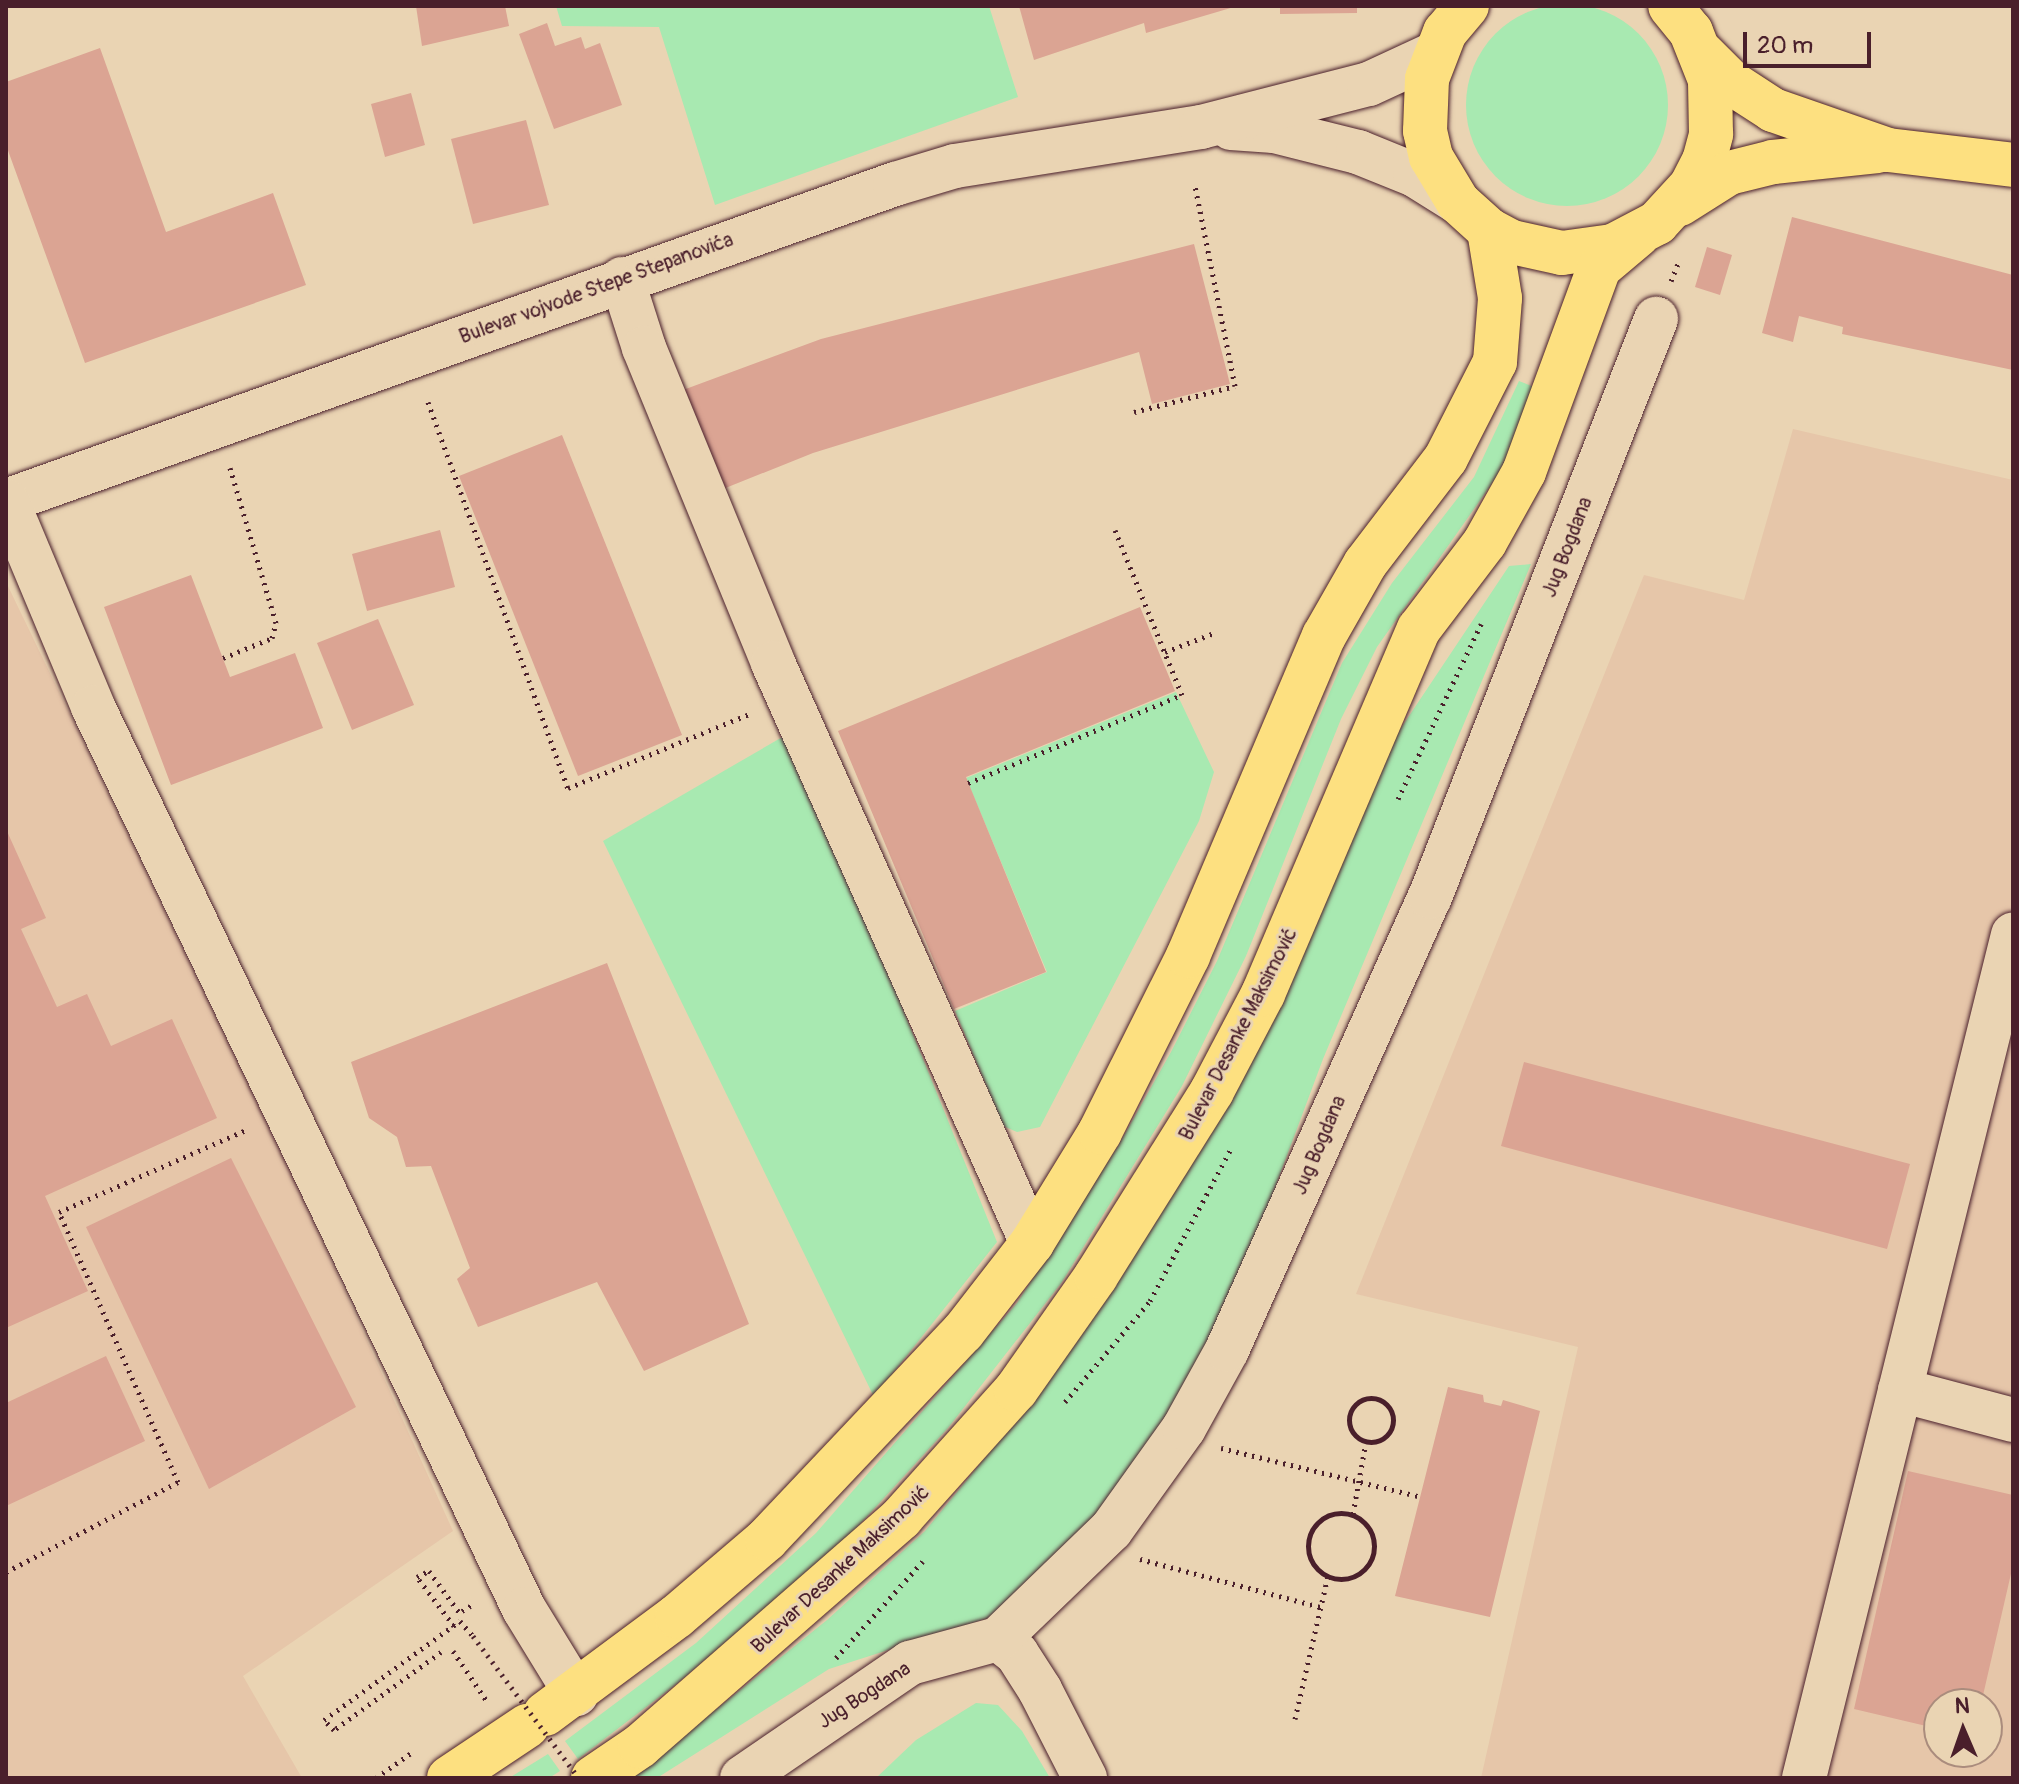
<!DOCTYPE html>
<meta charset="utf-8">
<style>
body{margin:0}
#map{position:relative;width:2019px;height:1784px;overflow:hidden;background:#ead4b3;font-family:Pangolin,sans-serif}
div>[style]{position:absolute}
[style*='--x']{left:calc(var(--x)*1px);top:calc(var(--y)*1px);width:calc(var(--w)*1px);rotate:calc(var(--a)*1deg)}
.built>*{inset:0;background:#e6c6a9}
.green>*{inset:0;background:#a8e9b1}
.round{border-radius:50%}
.building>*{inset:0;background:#dba493}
.path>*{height:5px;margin-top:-2.5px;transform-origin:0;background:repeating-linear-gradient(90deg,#4a1f2b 0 2px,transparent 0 8px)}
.path>.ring{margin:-2.5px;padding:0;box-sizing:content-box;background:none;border:5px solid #4a1f2b;border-radius:50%}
.roads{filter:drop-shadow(0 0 2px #4a1f2b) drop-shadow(0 0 2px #4a1f2b)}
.minor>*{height:44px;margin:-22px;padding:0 22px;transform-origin:22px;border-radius:22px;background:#ead4b3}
.major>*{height:44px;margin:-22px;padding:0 22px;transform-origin:22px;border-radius:22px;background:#fde080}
.path-bridge>*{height:5px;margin-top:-2.5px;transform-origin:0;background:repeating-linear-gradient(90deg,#4a1f2b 0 2px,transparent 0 8px)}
span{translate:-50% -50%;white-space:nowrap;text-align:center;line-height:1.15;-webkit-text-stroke:6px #ead4b3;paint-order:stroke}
.street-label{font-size:20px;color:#4a1f2b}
.frame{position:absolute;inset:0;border:8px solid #4a1f2b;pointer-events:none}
.north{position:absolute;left:1923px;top:1688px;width:80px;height:80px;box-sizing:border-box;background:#ead4b3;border:2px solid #aa8c7d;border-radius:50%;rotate:358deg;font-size:22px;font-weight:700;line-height:32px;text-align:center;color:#4a1f2b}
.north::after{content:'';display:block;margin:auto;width:28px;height:36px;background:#4a1f2b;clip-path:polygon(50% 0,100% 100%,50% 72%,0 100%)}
.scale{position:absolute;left:1743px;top:32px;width:128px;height:36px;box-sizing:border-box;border:4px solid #4a1f2b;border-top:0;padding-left:10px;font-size:24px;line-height:28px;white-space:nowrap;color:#4a1f2b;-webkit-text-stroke:6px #ead4b3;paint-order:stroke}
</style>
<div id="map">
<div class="built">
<i style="clip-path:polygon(evenodd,1793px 429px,2013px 480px,2013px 1778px,1481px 1778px,1578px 1347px,1356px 1294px,1644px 575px,1744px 600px,1793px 429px,1939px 1704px,1987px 1704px,1987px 1752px,1939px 1752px,1939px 1704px)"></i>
<i style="clip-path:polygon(6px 582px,295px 1181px,453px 1531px,243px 1676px,302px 1778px,6px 1778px)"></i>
</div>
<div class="green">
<i class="round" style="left:1466px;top:4px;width:202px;height:202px"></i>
<i style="clip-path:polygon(556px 6px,989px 6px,1018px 97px,715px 205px,659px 27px,562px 26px)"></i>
<i style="clip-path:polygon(1519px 381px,1534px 387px,1526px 418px,1500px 472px,1377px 647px,1341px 719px,1246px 956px,1182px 1086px,1062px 1282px,948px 1428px,841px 1545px,679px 1682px,578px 1759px,565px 1741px,696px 1643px,816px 1533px,1017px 1303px,1118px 1146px,1171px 1052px,1217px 961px,1342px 663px,1392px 583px,1474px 477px)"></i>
<i style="clip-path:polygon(1531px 564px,1323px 1059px,1248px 1260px,1173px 1417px,1094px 1533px,1007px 1612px,829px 1669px,657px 1778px,631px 1778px,827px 1620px,925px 1531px,1053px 1375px,1393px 740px,1509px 566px)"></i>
<i style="clip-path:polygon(1176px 692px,1214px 772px,1199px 821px,1040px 1127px,1017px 1132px,1003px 1126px,955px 1011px,1047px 972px,966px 778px)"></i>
<i style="clip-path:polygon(791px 732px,997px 1242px,874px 1397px,603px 841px)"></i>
<i style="clip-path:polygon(976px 1703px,998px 1705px,1022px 1731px,1050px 1778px,876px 1778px,916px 1740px)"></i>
<i style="clip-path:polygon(548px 1754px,560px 1771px,549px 1778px,509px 1778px)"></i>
</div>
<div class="building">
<i style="clip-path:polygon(416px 6px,505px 6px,509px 26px,422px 46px)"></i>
<i style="clip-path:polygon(1019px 6px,1234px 6px,1234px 7px,1146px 33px,1144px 23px,1034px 60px)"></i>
<i style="clip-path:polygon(1280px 6px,1357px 6px,1357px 13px,1280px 14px)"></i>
<i style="clip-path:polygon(547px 23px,555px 46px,581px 37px,585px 49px,600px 43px,622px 105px,554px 129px,519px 34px)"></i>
<i style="clip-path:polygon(100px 48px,166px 232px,273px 193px,306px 285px,85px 363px,6px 145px,6px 82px)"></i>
<i style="clip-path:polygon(411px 93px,425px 145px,385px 157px,371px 104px)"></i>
<i style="clip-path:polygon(526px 120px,549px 205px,473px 224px,451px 139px)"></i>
<i style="clip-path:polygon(1792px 217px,2013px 275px,2013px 370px,1842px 334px,1843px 327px,1799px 316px,1793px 342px,1762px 333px)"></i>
<i style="clip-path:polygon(1194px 244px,1230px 384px,1152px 404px,1139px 352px,813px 453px,723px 489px,683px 390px,821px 339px)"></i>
<i style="clip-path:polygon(1707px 247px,1732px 255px,1720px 295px,1695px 287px)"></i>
<i style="clip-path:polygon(562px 435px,682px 735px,578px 776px,459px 476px)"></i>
<i style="clip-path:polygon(440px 530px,455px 587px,367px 611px,352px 554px)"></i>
<i style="clip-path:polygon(191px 575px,230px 677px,295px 653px,323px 728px,171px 785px,104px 607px)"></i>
<i style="clip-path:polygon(1140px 607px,1175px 691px,966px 777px,1046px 972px,954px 1009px,838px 731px)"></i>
<i style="clip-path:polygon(378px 619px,414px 705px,352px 730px,317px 643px)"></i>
<i style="clip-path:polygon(6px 829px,46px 918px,21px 929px,57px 1007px,87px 994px,111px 1046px,172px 1019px,217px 1118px,45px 1196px,88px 1291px,6px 1328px)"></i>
<i style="clip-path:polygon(607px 963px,749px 1324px,644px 1371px,597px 1282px,478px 1327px,457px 1279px,470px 1268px,431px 1166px,406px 1167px,397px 1137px,369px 1118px,351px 1062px)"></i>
<i style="clip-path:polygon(1524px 1062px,1910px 1164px,1887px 1249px,1501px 1146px)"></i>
<i style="clip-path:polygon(231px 1158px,356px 1407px,209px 1489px,86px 1227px)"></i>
<i style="clip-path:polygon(106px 1356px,145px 1441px,6px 1506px,6px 1403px)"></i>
<i style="clip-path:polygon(1448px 1387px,1483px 1395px,1484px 1402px,1501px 1406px,1503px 1400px,1540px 1411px,1490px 1617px,1395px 1596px)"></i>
<i style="clip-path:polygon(1908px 1471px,2013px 1495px,2013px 1565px,1981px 1704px,1939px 1704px,1939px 1729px,1854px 1709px)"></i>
</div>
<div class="path">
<i style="--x:1671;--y:281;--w:22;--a:-68"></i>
<i style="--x:428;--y:402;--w:411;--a:70.1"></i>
<i style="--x:568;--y:788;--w:196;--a:-22.2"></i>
<i style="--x:1134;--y:412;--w:104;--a:-14.4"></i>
<i style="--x:1235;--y:386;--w:205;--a:-101.3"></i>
<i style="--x:1165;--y:652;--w:53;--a:-21.2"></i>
<i style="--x:223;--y:658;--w:53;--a:-22.2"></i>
<i style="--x:272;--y:638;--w:16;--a:-75"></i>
<i style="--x:276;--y:623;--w:162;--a:-106.5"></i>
<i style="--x:968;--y:783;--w:231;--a:-22.4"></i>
<i style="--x:1182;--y:695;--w:178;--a:-112.1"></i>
<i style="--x:1398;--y:799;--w:194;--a:-64.6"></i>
<i class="ring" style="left:1349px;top:1398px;width:39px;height:39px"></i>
<i style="--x:1065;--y:1402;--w:132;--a:-49.9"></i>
<i style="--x:1150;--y:1301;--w:174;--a:-62"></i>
<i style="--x:1221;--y:1448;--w:203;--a:13.7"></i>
<i class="ring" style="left:1308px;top:1513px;width:61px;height:61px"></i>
<i style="--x:1353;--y:1514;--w:73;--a:-79.8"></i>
<i style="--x:1140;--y:1559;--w:187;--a:14.9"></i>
<i style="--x:6;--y:1572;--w:194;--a:-27.6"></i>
<i style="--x:178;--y:1482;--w:295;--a:-113.8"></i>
<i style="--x:59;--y:1212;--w:206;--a:-23.7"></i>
<i style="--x:462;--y:1611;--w:15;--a:-32"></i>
<i style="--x:454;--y:1626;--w:61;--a:-127.1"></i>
<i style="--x:417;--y:1577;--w:13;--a:-27"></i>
<i style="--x:429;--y:1571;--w:51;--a:53.8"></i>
<i style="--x:453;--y:1651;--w:59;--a:56"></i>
<i style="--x:441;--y:1652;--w:132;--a:143.9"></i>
<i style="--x:334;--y:1730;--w:14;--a:-135"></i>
<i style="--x:324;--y:1720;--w:168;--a:-36.1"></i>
<i style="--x:460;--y:1621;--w:20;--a:49"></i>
<i style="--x:836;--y:1658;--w:130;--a:-48.1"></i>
<i style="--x:1295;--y:1719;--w:147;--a:-77"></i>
<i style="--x:376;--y:1778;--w:43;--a:-35.5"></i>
</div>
<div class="roads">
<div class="minor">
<i style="--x:1231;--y:128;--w:43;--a:4"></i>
<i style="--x:1274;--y:131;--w:87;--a:14"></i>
<i style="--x:1358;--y:152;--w:61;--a:22"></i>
<i style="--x:1415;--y:175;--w:51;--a:32.1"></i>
<i style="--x:622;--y:279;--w:72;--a:72.3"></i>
<i style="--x:644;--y:348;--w:340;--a:67.7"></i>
<i style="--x:773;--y:663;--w:635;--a:65.94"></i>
<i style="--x:6;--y:501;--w:944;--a:-19.63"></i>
<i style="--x:895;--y:184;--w:63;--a:-16.7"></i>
<i style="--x:955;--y:166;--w:249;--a:-9"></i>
<i style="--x:1201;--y:127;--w:173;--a:-14.4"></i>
<i style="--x:1369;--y:84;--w:72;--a:-24.8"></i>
<i style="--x:7;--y:501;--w:223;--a:67.3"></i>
<i style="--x:93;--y:707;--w:1000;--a:64.46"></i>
<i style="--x:524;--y:1609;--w:100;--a:58.5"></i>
<i style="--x:1900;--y:1390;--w:117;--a:14.9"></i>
<i style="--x:998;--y:1639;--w:24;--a:38"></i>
<i style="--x:1017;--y:1654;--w:43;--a:57.4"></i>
<i style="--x:1040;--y:1690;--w:99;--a:62.9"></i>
<i style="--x:742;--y:1778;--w:204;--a:-34.4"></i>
<i style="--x:910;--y:1663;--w:91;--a:-15.3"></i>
<i style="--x:998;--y:1639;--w:157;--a:-44"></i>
<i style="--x:1111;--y:1530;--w:125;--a:-54.4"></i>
<i style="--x:1184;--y:1428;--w:89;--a:-61.1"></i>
<i style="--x:1227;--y:1350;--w:496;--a:-65.9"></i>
<i style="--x:1430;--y:897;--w:621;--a:-68.64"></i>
<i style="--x:1804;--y:1778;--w:869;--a:-76.08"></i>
</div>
<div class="major">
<i style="--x:1467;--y:6;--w:34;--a:130"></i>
<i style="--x:1445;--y:32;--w:50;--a:111"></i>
<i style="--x:1427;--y:79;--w:52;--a:92.2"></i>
<i style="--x:1425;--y:131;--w:27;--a:77"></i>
<i style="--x:1431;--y:157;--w:52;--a:59"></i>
<i style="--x:1458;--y:202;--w:42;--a:42.1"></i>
<i style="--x:1489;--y:230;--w:26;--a:28"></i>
<i style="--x:1512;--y:242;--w:51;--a:12.4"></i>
<i style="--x:1562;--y:253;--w:51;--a:-7.8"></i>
<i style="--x:1613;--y:246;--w:50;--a:-27.6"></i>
<i style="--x:1657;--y:223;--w:50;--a:-47.4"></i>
<i style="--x:1691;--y:186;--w:28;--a:-63"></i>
<i style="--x:1704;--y:161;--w:28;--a:-75"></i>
<i style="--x:1711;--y:134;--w:54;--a:-91.1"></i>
<i style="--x:1710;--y:80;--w:52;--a:-111.6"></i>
<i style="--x:1691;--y:32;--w:33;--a:-129"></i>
<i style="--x:1702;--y:53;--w:44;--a:45"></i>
<i style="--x:1733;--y:84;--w:48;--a:33"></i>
<i style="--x:1773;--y:110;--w:122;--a:19.2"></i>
<i style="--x:1888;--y:150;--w:126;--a:6.8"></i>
<i style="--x:1680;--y:204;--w:58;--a:-32.3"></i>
<i style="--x:1729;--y:173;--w:45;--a:-14"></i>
<i style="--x:1773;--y:162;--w:105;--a:-6"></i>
<i style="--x:545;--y:1714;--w:164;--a:-36.6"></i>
<i style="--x:677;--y:1616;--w:118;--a:-40.5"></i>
<i style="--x:767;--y:1539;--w:285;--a:-46.6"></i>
<i style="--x:963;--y:1332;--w:113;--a:-52.2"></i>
<i style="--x:1032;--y:1243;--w:130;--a:-58.5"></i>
<i style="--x:1100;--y:1132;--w:197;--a:-63.4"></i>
<i style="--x:1188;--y:956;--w:348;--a:-67"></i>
<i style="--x:1324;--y:636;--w:83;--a:-60.3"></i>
<i style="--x:1365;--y:564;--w:133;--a:-52.6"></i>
<i style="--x:1446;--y:458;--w:108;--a:-63"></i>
<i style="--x:1495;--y:362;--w:64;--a:-85.5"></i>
<i style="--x:1500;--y:298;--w:69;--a:-99.2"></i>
<i style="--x:449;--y:1778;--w:94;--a:-33.7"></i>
<i style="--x:593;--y:1778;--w:57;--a:-34.2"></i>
<i style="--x:640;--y:1746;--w:347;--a:-41.1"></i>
<i style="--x:901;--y:1518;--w:172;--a:-48.1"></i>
<i style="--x:1016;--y:1390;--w:139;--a:-54.9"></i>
<i style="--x:1096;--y:1276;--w:218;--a:-57.9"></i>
<i style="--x:1212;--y:1091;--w:110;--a:-62.3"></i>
<i style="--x:1263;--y:994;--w:397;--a:-66.9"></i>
<i style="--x:1419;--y:629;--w:109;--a:-52.8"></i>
<i style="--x:1485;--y:542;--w:80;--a:-60.9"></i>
<i style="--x:1524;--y:472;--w:217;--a:-69.8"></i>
<i style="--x:1599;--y:268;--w:50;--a:-40.1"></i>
</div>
</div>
<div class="path-bridge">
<i style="--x:473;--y:1636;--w:177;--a:53.3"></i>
</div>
<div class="street-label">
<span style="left:596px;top:288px;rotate:-20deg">Bulevar vojvode Stepe Stepanovića</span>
<span style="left:1567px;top:547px;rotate:-69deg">Jug Bogdana</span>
<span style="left:1238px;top:1034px;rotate:-63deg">Bulevar Desanke Maksimović</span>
<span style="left:1319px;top:1145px;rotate:-67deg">Jug Bogdana</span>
<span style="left:840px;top:1569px;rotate:-43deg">Bulevar Desanke Maksimović</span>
<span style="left:864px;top:1695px;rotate:-33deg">Jug Bogdana</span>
</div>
<div class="frame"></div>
<div class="north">N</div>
<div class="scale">20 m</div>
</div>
